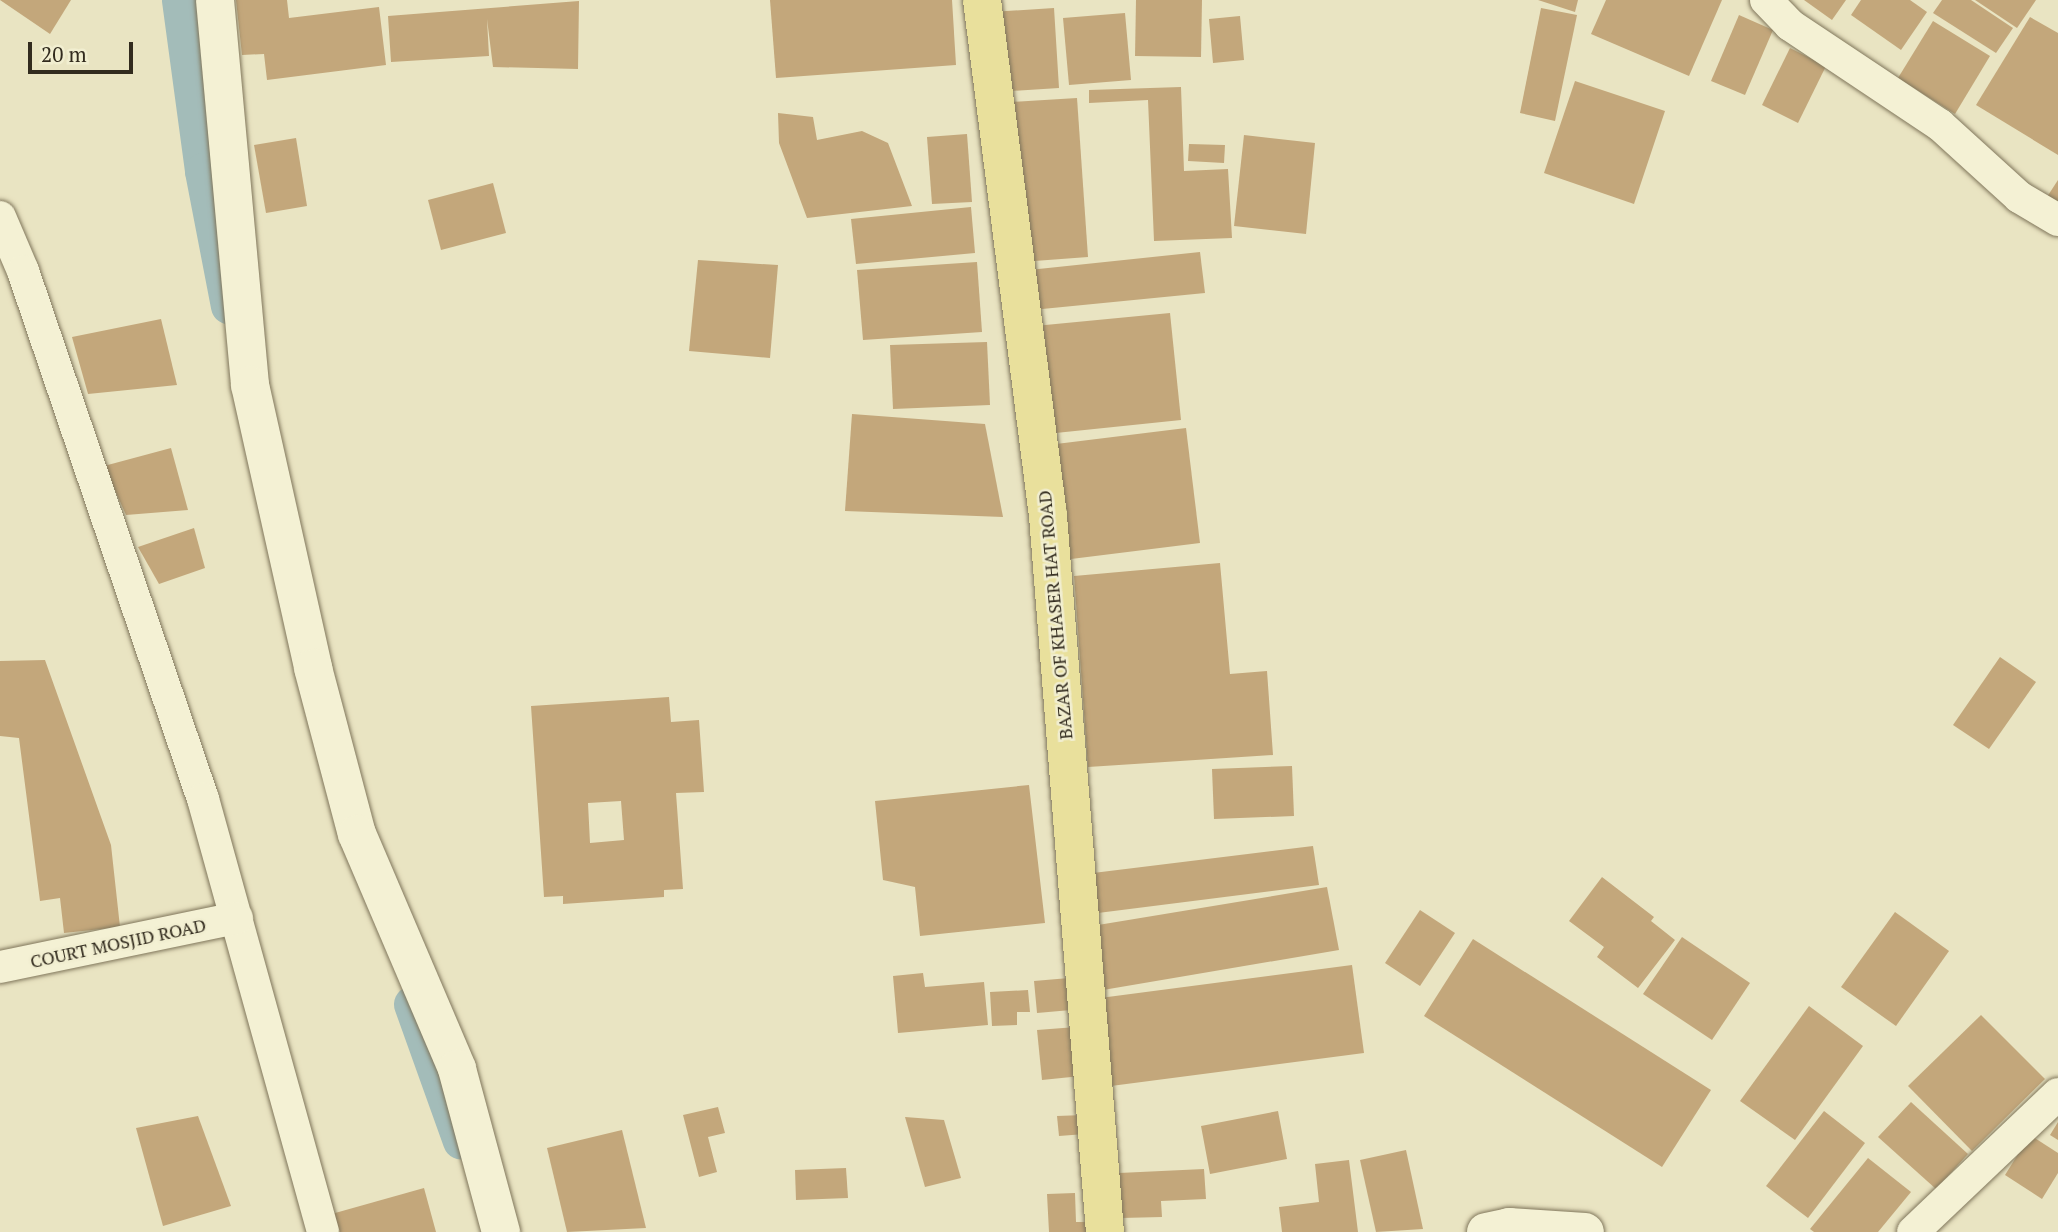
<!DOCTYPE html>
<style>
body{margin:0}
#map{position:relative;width:2058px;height:1232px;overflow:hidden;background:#e9e4c2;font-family:"PT Serif",serif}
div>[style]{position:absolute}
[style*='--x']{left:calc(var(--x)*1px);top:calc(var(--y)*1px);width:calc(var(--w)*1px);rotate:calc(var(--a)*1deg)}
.canal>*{height:37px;margin:-18.5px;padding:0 18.5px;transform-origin:18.5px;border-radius:18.5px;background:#a3bcb9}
.building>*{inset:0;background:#c3a77b}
.roads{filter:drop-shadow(0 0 2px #80765b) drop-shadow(0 0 2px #80765b)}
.minor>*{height:32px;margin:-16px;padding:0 16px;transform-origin:16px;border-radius:16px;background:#f4f1d4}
.tertiary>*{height:38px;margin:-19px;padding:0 19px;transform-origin:19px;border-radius:19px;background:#f4f1d4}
.primary>*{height:38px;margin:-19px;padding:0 19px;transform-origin:19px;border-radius:19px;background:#e9e09c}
span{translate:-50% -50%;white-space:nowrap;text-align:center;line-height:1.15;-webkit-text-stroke:5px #f1eed0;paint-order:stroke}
.street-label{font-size:18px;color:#322b1e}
.scale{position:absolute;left:28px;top:42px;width:105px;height:32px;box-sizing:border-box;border:4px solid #322b1e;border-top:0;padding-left:9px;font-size:21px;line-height:24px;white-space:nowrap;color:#322b1e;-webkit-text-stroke:5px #f1eed0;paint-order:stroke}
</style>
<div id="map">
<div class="canal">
<i style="--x:180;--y:0;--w:173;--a:82.3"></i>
<i style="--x:203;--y:171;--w:137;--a:79.1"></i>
<i style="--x:412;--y:1004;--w:145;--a:70.3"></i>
</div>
<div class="building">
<i style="clip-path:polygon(0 0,71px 0,50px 34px)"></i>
<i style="clip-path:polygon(236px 0,287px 0,289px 18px,379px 7px,386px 65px,267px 80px,264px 54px,242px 55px)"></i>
<i style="clip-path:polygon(770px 0,952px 0,956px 65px,776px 78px)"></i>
<i style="clip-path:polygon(1136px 0,1202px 0,1201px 57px,1135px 56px)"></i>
<i style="clip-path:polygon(1538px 0,1578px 0,1575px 12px)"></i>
<i style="clip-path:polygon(1606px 0,1722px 0,1689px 76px,1591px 34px)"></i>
<i style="clip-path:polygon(1804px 0,1846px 0,1832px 20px)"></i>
<i style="clip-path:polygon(1861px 0,1910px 0,1927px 12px,1901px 50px,1851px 15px)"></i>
<i style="clip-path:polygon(1942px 0,1971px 0,2013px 28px,1996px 53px,1933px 13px)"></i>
<i style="clip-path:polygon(1975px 0,2036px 0,2017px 28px)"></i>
<i style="clip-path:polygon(579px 1px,578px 69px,493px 67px,487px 19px,489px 56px,391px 62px,388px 16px)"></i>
<i style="clip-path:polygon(1054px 8px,1059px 88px,996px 92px,991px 12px)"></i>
<i style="clip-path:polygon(1541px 8px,1577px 15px,1555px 121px,1520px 113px)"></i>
<i style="clip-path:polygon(1125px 13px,1131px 80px,1069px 85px,1063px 18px)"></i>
<i style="clip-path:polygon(1739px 15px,1773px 30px,1745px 95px,1711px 81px)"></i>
<i style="clip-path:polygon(1240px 16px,1244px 60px,1213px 63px,1209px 19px)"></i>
<i style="clip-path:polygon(2030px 17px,2058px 33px,2058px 155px,1976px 105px)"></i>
<i style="clip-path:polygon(1933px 21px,1990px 56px,1955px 114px,1898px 78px)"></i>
<i style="clip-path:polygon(1790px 48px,1826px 66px,1798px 123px,1762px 105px)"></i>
<i style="clip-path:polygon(1575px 81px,1665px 111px,1634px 204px,1544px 173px)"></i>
<i style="clip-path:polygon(1181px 87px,1184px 171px,1228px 169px,1232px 238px,1154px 241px,1148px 100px,1089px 103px,1089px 90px)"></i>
<i style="clip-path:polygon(1077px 98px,1088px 257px,1021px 262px,1010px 102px)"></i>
<i style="clip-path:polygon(778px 113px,813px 117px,817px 140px,862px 131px,888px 143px,912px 206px,807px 218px,779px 143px)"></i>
<i style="clip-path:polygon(967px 134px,972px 202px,932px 204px,927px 137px)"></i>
<i style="clip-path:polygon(1244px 135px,1315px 143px,1306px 234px,1234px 226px)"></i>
<i style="clip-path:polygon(296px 138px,307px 206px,266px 213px,254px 145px)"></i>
<i style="clip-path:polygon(1189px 144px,1225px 145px,1224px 163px,1188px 161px)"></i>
<i style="clip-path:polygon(2058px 180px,2058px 208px,2045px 200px)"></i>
<i style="clip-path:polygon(493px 183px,506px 233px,441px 250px,428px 200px)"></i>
<i style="clip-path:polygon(971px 207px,975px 253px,856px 264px,851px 219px)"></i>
<i style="clip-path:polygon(1200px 252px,1205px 293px,1032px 310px,1029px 270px)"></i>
<i style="clip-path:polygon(698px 260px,778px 265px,770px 358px,689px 351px)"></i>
<i style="clip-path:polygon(977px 262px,982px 332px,863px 340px,857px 270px)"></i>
<i style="clip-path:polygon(1170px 313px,1181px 420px,1046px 434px,1035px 326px)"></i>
<i style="clip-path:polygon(161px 319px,177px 385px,88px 394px,72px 337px)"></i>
<i style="clip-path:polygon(987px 342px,990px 405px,893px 409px,890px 345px)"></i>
<i style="clip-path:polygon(852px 414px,985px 424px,1003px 517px,845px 511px)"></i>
<i style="clip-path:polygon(1186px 428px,1200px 543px,1063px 560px,1048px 445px)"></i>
<i style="clip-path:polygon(171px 448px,188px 510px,126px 515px,104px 466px)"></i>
<i style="clip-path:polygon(194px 528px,205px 568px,159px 584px,138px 547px)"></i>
<i style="clip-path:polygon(1220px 563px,1230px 674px,1267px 671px,1273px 755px,1088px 767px,1074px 576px)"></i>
<i style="clip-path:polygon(2000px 657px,2036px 682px,1989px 749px,1953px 725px)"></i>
<i style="clip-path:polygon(45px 660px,111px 845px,120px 927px,64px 933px,60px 898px,40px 901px,19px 738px,0 736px,0 661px)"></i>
<i style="clip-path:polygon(evenodd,669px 697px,671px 722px,699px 720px,704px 792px,676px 793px,683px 889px,664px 890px,664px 897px,563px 904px,563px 896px,544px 897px,531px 706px,669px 697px,621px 801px,624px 840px,590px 843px,588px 803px,621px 801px)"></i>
<i style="clip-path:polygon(1292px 766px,1294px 816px,1214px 819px,1212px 769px)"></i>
<i style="clip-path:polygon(1029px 785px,1045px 923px,920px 936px,915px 887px,883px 880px,875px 801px)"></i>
<i style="clip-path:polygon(1313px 846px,1319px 885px,1090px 914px,1085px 874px)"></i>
<i style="clip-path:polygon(1602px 877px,1654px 917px,1651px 921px,1675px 940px,1638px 988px,1597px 957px,1604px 947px,1569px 921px)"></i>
<i style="clip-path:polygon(1327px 887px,1339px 950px,1103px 990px,1092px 926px)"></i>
<i style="clip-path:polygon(1420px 910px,1455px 933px,1420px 986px,1385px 963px)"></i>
<i style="clip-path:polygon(1895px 912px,1949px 951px,1896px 1026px,1841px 987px)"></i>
<i style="clip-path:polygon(1682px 937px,1750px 983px,1712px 1040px,1643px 994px)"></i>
<i style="clip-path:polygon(1473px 939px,1711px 1090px,1662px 1167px,1424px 1016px)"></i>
<i style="clip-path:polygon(1352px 965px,1364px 1053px,1111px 1086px,1100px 998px)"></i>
<i style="clip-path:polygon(923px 973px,925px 987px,984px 982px,988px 1025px,898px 1033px,893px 976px)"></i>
<i style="clip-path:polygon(1069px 978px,1071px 1010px,1037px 1013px,1034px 981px)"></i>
<i style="clip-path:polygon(1028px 990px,1030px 1012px,1017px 1012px,1017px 1025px,992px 1026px,990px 992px)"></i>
<i style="clip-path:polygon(1809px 1006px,1863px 1046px,1795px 1140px,1740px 1101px)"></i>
<i style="clip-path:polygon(1981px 1015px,2045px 1079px,1972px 1151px,1908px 1086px)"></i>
<i style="clip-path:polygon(1076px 1027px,1081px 1076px,1042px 1080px,1037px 1030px)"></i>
<i style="clip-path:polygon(1911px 1102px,1968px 1154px,1936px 1189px,1878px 1137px)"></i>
<i style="clip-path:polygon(718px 1107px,725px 1133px,708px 1137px,717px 1172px,699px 1177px,683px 1115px)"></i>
<i style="clip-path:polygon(1278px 1111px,1287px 1159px,1210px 1174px,1201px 1126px)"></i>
<i style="clip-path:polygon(1824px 1111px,1865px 1143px,1808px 1218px,1766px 1186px)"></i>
<i style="clip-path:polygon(1084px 1115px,1085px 1134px,1059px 1136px,1057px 1116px)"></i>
<i style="clip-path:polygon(198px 1116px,231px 1206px,163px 1226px,136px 1128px)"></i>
<i style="clip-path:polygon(905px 1117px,944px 1120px,961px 1178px,925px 1187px)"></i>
<i style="clip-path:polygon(2058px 1122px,2058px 1140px,2050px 1135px)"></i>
<i style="clip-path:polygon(622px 1130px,646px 1228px,567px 1232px,547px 1148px)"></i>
<i style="clip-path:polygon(2030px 1135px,2058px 1153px,2058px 1173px,2042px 1199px,2005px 1175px)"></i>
<i style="clip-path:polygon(1406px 1150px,1423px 1229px,1376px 1232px,1360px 1160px)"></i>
<i style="clip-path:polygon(1868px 1158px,1911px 1192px,1878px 1232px,1814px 1232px,1810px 1229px)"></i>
<i style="clip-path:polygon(1349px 1160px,1358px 1232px,1282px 1232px,1279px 1207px,1319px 1202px,1315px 1164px)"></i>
<i style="clip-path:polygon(846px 1168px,848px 1198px,796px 1200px,795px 1170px)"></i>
<i style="clip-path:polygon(1204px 1169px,1206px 1199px,1161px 1201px,1162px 1217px,1121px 1218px,1119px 1173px)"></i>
<i style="clip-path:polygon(424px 1188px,436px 1232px,333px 1232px,328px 1215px)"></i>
<i style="clip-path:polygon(1075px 1193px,1076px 1222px,1097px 1222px,1098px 1232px,1049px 1232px,1047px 1194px)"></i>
</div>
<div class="roads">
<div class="minor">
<i style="--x:1766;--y:0;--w:35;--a:46"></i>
<i style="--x:1790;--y:25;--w:180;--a:33.7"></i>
<i style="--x:1940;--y:125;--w:107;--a:42.3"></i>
<i style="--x:2019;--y:197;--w:45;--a:30.5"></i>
<i style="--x:0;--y:217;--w:59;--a:66.9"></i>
<i style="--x:23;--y:271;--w:558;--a:71.18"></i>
<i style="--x:203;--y:799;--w:449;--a:74.5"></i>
<i style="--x:0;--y:967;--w:242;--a:-11.7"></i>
<i style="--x:1913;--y:1232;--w:200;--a:-43.6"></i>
</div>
<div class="tertiary">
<i style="--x:215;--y:0;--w:387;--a:84.8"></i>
<i style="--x:250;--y:385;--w:290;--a:77.4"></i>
<i style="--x:313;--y:668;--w:172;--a:75.2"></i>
<i style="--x:357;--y:834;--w:255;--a:66.9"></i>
<i style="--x:457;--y:1069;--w:169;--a:74.9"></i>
<i style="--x:1486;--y:1232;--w:24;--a:-12"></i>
<i style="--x:1509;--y:1227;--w:76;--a:3.8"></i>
</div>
<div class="primary">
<i style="--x:982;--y:0;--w:520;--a:82.71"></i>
<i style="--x:1048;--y:516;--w:718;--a:85.45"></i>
</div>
</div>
<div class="street-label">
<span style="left:1055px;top:615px;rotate:-95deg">BAZAR OF KHASER HAT ROAD</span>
<span style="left:118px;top:943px;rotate:-12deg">COURT MOSJID ROAD</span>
</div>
<div class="scale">20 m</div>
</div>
